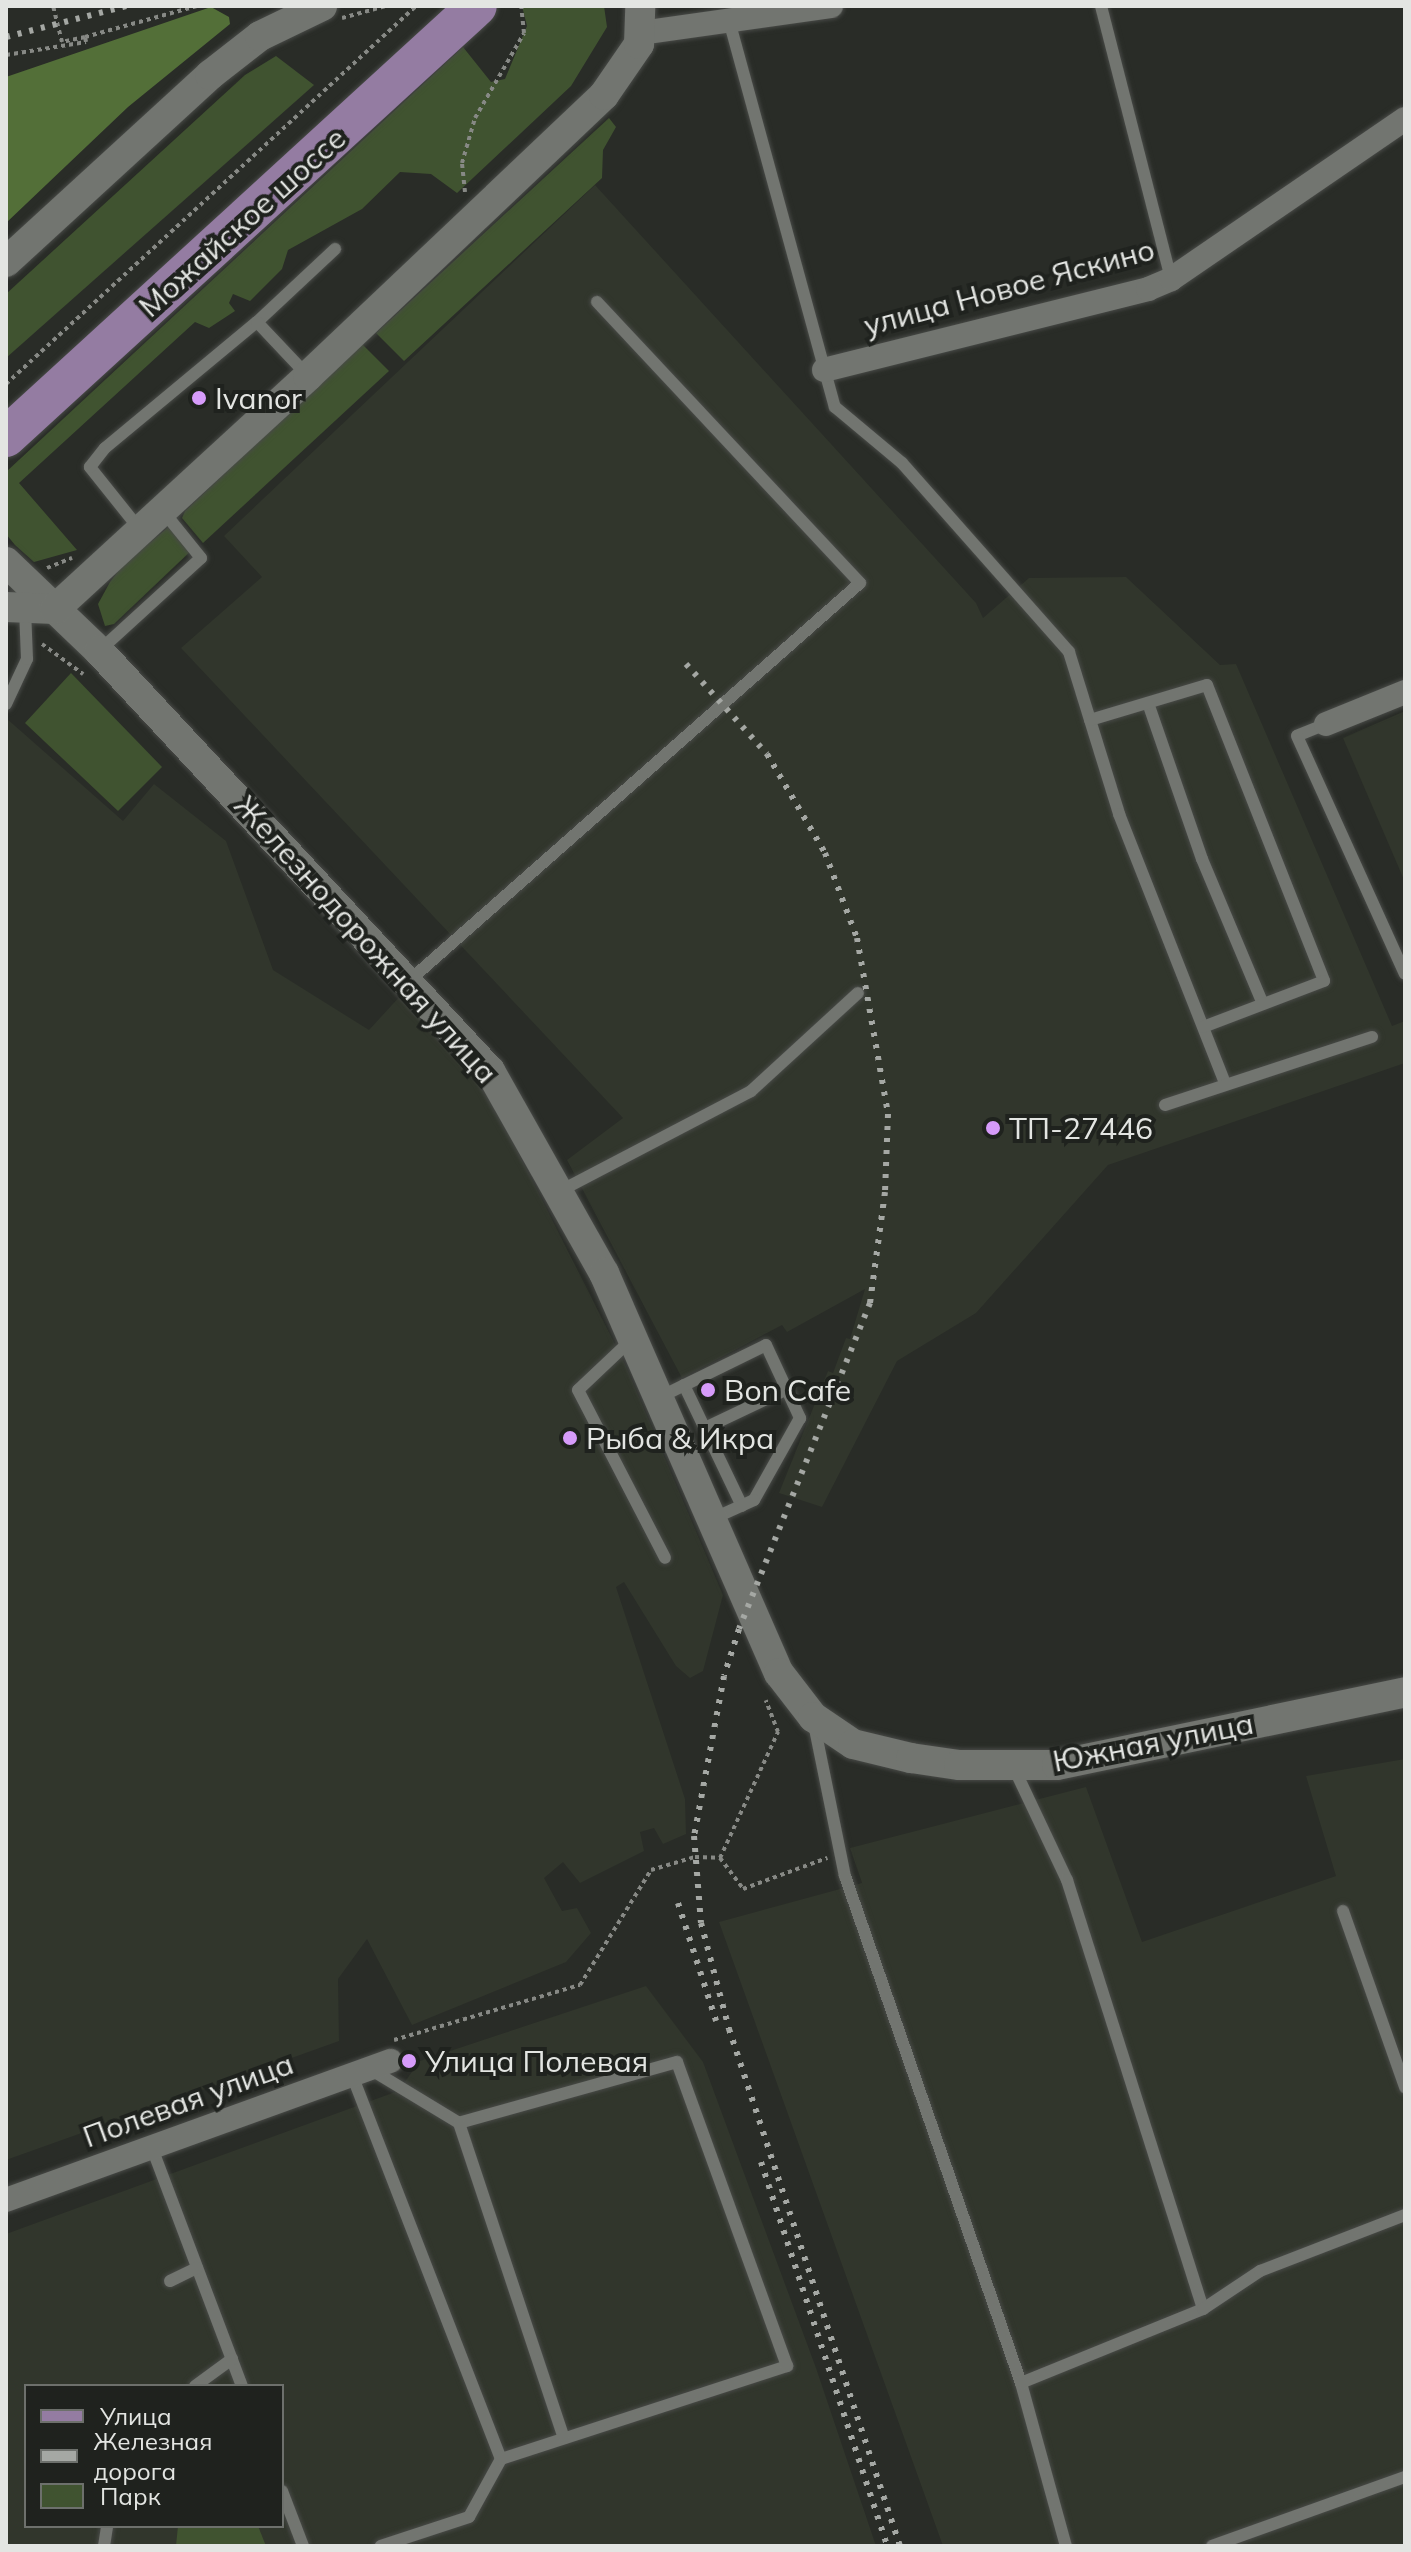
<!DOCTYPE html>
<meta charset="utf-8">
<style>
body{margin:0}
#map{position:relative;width:1411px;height:2552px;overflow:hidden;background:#292c27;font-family:Mulish,sans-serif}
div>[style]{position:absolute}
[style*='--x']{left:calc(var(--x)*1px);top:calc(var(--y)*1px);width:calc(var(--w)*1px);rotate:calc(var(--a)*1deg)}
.built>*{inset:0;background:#31362c}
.green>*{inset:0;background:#405330}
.forest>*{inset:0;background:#536f38}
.path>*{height:4px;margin-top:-2px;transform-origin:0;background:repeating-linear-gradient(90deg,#878985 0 4px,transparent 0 8px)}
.roads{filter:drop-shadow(0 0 2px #484a47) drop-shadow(0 0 2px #484a47)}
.service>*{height:12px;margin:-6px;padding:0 6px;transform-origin:6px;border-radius:6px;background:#727570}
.minor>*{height:24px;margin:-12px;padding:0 12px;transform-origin:12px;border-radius:12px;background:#727570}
.tertiary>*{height:30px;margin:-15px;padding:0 15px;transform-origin:15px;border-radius:15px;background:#727570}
.primary>*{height:40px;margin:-20px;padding:0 20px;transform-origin:20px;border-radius:20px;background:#947ca2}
.rail>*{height:6px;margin-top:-3px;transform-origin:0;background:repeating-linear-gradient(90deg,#a5a8a4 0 4px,transparent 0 12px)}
.dots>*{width:22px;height:22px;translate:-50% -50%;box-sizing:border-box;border:4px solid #1f221e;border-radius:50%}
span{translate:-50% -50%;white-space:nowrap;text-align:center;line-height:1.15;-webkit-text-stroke:8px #1f221e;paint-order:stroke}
.street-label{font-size:30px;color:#e3e5e2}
.poi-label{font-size:30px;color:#e3e5e2}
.left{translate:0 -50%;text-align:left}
.frame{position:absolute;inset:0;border:8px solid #e3e5e2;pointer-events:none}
.legend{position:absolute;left:24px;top:2384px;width:260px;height:144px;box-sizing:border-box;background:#1f221e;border:2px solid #6d706c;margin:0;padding:10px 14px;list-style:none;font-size:24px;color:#e3e5e2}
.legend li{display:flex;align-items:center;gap:16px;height:40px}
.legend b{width:40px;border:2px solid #6d706c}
</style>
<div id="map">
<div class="built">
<i style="clip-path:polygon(595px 185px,976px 603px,983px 618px,1029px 578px,1126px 577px,1220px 665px,1236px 664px,1392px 1026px,1405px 1021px,1405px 1063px,1108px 1165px,976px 1313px,897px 1361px,822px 1507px,779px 1493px,828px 1371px,833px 1373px,846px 1338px,850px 1339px,865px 1289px,787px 1332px,782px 1325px,682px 1378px,567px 1160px,623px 1118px,181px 648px,262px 577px,224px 536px)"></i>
<i style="clip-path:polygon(1405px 711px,1405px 882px,1343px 738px)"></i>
<i style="clip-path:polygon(6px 718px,123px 821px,154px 784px,226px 841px,273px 970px,369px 1030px,402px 994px,487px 1091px,624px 1362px,723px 1595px,703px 1671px,690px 1678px,676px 1666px,624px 1582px,616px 1587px,685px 1799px,686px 1834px,663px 1844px,654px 1828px,640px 1832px,644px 1851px,580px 1883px,563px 1862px,544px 1878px,562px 1911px,577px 1908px,591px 1933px,566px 1962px,412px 2025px,367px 1939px,338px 1979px,339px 2041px,6px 2160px)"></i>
<i style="clip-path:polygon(1405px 1759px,1405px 2546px,943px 2546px,719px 1922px,862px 1883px,850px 1848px,1086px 1787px,1142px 1942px,1336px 1876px,1306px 1776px)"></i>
<i style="clip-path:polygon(evenodd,646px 1986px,703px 2062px,816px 2368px,876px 2546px,6px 2546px,6px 2234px,398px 2091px,420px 2061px,646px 1986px,26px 2386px,282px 2386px,282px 2526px,26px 2526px,26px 2386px)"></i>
</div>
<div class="green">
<i style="clip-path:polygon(522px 6px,604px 6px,607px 27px,571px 86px,457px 193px,431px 174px,400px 172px,362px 209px,288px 250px,282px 269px,250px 301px,233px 294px,229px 303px,235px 311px,209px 328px,195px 322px,19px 483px,77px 550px,34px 562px,15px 545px,6px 534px,6px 472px,463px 47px,491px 82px,505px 79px,527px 26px)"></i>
<i style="clip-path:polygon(276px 56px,314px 85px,6px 358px,6px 294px,245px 75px)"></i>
<i style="clip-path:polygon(609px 118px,616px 127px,603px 150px,602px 178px,404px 361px,376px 333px)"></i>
<i style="clip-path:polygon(362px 344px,389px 371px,203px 543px,182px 518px,185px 511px)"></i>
<i style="clip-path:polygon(172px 524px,194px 548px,114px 624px,105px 626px,98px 604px,110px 582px,122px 566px)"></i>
<i style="clip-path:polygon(71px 673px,162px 767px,118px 811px,25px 723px)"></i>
<i style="clip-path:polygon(178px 2526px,258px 2526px,266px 2546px,176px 2546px)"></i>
</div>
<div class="forest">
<i style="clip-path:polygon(211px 7px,229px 17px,230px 24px,128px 107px,6px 223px,6px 77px)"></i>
</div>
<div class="path">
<i style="--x:342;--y:18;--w:46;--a:-15.3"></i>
<i style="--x:85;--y:37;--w:116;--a:-15.5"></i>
<i style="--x:6;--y:55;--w:81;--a:-9.2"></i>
<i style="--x:86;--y:42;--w:5;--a:-101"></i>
<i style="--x:85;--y:37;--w:24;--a:168"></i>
<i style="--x:62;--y:42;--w:37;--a:-104"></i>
<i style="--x:465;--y:192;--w:29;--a:-96"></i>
<i style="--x:462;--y:163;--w:47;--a:-73.9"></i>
<i style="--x:475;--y:118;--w:98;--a:-60"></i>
<i style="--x:524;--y:33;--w:27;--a:-96"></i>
<i style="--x:6;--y:384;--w:558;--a:-42.67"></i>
<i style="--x:47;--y:568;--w:27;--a:-22"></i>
<i style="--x:42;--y:644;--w:51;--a:36.2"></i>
<i style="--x:720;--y:1858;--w:139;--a:-65.3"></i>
<i style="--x:778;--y:1732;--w:34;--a:-111"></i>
<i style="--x:394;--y:2040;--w:194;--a:-16.5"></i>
<i style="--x:580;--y:1985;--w:135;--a:-58.3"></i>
<i style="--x:651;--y:1870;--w:46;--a:-16.5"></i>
<i style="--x:695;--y:1857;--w:25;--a:2"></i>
<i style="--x:720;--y:1858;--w:39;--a:53"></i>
<i style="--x:743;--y:1889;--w:90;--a:-20.3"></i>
</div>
<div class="roads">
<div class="service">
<i style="--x:1101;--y:6;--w:282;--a:75.6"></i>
<i style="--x:730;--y:24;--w:397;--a:74.7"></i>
<i style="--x:835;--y:407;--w:87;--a:39.9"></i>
<i style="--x:902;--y:463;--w:252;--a:48.5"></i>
<i style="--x:1069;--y:652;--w:170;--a:72.8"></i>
<i style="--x:1119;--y:814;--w:289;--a:68.5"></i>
<i style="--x:257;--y:322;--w:107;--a:-43.1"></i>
<i style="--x:141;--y:531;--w:82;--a:-128.6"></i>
<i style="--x:90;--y:467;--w:24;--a:-52"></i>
<i style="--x:105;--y:448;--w:197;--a:-39.7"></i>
<i style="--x:257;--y:322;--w:74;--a:46.6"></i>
<i style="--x:99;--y:651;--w:138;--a:-42.4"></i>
<i style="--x:201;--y:558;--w:60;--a:-129"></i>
<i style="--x:1148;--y:703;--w:165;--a:70.9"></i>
<i style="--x:1202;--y:859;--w:157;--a:67.2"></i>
<i style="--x:6;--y:704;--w:50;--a:-65"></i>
<i style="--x:27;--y:659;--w:50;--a:-92.3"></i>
<i style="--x:1090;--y:720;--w:122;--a:-16.7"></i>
<i style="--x:1207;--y:685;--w:318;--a:68.4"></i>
<i style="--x:1324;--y:981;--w:129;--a:159.2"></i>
<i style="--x:1326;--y:724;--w:31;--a:158"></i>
<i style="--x:1297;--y:736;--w:261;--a:65.6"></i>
<i style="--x:410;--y:980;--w:600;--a:-41.42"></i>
<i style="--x:860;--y:583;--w:385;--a:-133.1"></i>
<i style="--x:1165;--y:1105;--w:218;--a:-18.2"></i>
<i style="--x:562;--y:1190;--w:213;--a:-27.6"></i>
<i style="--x:751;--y:1091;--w:145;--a:-42.5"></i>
<i style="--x:632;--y:1339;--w:74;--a:136.6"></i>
<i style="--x:578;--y:1390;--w:189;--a:62.6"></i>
<i style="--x:684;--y:1385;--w:134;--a:64.4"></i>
<i style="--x:660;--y:1397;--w:118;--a:-26.1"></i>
<i style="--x:766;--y:1345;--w:81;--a:65"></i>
<i style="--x:800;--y:1418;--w:94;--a:119.3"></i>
<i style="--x:754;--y:1500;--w:46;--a:155.7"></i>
<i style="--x:705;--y:1428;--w:91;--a:-25.4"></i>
<i style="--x:814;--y:1724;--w:155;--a:78.5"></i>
<i style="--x:845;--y:1876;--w:537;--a:70.86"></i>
<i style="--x:1021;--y:2383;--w:169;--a:74.6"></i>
<i style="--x:1014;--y:1768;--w:124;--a:64.7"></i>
<i style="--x:1067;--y:1880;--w:450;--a:72.4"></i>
<i style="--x:1203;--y:2309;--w:196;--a:157.9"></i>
<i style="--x:1343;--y:1911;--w:187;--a:70.6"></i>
<i style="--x:370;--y:2069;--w:104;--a:31.2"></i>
<i style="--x:352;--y:2075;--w:412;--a:68.8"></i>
<i style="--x:501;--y:2459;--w:66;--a:118.9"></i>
<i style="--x:469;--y:2517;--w:93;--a:161.8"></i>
<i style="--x:152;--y:2148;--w:254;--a:69.3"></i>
<i style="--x:170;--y:2281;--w:30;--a:-26"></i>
<i style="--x:1203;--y:2309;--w:69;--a:-33.7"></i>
<i style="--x:1260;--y:2271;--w:155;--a:-21.1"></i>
<i style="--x:195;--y:2386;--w:46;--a:-36.1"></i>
<i style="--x:501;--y:2459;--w:301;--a:-18"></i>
<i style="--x:787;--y:2366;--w:323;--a:-109.9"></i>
<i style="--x:677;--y:2062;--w:226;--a:164.4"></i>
<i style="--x:459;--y:2123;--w:332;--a:71.6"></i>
<i style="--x:282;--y:2491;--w:59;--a:69.1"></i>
<i style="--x:104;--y:2546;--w:20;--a:-81"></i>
<i style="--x:1212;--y:2546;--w:205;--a:-19.7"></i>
</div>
<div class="minor">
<i style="--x:641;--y:33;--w:192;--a:-8.1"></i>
<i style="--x:824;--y:370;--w:334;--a:-14"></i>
<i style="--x:1148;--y:289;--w:25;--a:-23"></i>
<i style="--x:1171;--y:279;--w:283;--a:-34.4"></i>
<i style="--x:1326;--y:724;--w:85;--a:-22.1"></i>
<i style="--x:6;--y:2200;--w:409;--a:-19.9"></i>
</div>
<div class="tertiary">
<i style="--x:6;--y:262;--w:277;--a:-42.5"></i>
<i style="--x:210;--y:75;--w:63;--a:-38"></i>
<i style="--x:260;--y:36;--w:69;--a:-25.8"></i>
<i style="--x:6;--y:562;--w:129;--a:43.7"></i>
<i style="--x:99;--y:651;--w:574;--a:47.05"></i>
<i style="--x:490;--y:1071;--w:232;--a:60.6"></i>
<i style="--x:604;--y:1273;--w:437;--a:66.4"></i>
<i style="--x:779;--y:1673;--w:56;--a:52.3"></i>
<i style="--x:813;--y:1717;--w:48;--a:34"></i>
<i style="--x:853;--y:1744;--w:60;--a:13.6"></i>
<i style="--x:911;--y:1758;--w:49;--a:8.3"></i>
<i style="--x:959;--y:1765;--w:98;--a:0"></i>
<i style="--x:1057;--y:1765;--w:356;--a:-11.8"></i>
<i style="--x:6;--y:607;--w:49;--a:2.3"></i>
<i style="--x:55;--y:609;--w:344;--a:-42.6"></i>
<i style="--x:308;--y:376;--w:408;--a:-43.5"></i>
<i style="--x:604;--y:95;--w:62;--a:-55.5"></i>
<i style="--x:639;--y:44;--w:38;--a:-88"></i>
</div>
<div class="primary">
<i style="--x:6;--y:437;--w:638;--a:-42.46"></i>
</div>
</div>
<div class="rail">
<i style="--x:6;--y:37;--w:125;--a:-14.4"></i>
<i style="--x:686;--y:664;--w:121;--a:48"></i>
<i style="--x:767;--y:754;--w:115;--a:59.6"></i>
<i style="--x:825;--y:853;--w:91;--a:69.4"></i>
<i style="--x:857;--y:938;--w:179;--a:80"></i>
<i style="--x:888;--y:1114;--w:78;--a:92.2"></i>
<i style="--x:885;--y:1192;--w:112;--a:97.7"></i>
<i style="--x:870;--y:1303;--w:351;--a:111.9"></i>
<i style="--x:739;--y:1629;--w:49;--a:107.7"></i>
<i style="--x:724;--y:1676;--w:163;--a:100.6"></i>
<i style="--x:694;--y:1836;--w:87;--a:85.4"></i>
<i style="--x:701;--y:1923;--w:110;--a:75.2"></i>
<i style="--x:729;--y:2029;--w:545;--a:71.7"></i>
<i style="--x:678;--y:1903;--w:124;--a:72.1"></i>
<i style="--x:761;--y:2162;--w:404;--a:71.8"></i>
</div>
<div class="dots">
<i style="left:199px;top:398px;background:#d69bfa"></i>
<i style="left:993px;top:1128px;background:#d69bfa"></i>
<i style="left:708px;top:1390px;background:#d69bfa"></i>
<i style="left:570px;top:1438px;background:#d69bfa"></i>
<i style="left:409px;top:2061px;background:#d69bfa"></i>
</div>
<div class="street-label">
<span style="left:242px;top:222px;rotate:-42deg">Можайское шоссе</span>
<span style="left:1009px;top:287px;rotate:-15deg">улица Новое Яскино</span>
<span style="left:366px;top:939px;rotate:48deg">Железнодорожная улица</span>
<span style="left:1153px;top:1742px;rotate:-11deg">Южная улица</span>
<span style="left:188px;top:2100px;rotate:-20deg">Полевая улица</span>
</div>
<div class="poi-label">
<span class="left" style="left:215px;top:398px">Ivanor</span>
<span class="left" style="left:1009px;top:1128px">ТП-27446</span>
<span class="left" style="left:724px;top:1390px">Bon Cafe</span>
<span class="left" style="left:586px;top:1438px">Рыба &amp; Икра</span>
<span class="left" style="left:425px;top:2061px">Улица Полевая</span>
</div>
<div class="frame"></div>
<ul class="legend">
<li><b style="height:10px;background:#947ca2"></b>Улица</li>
<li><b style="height:10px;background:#a5a8a4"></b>Железная дорога</li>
<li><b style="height:22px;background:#405330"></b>Парк</li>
</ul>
</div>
